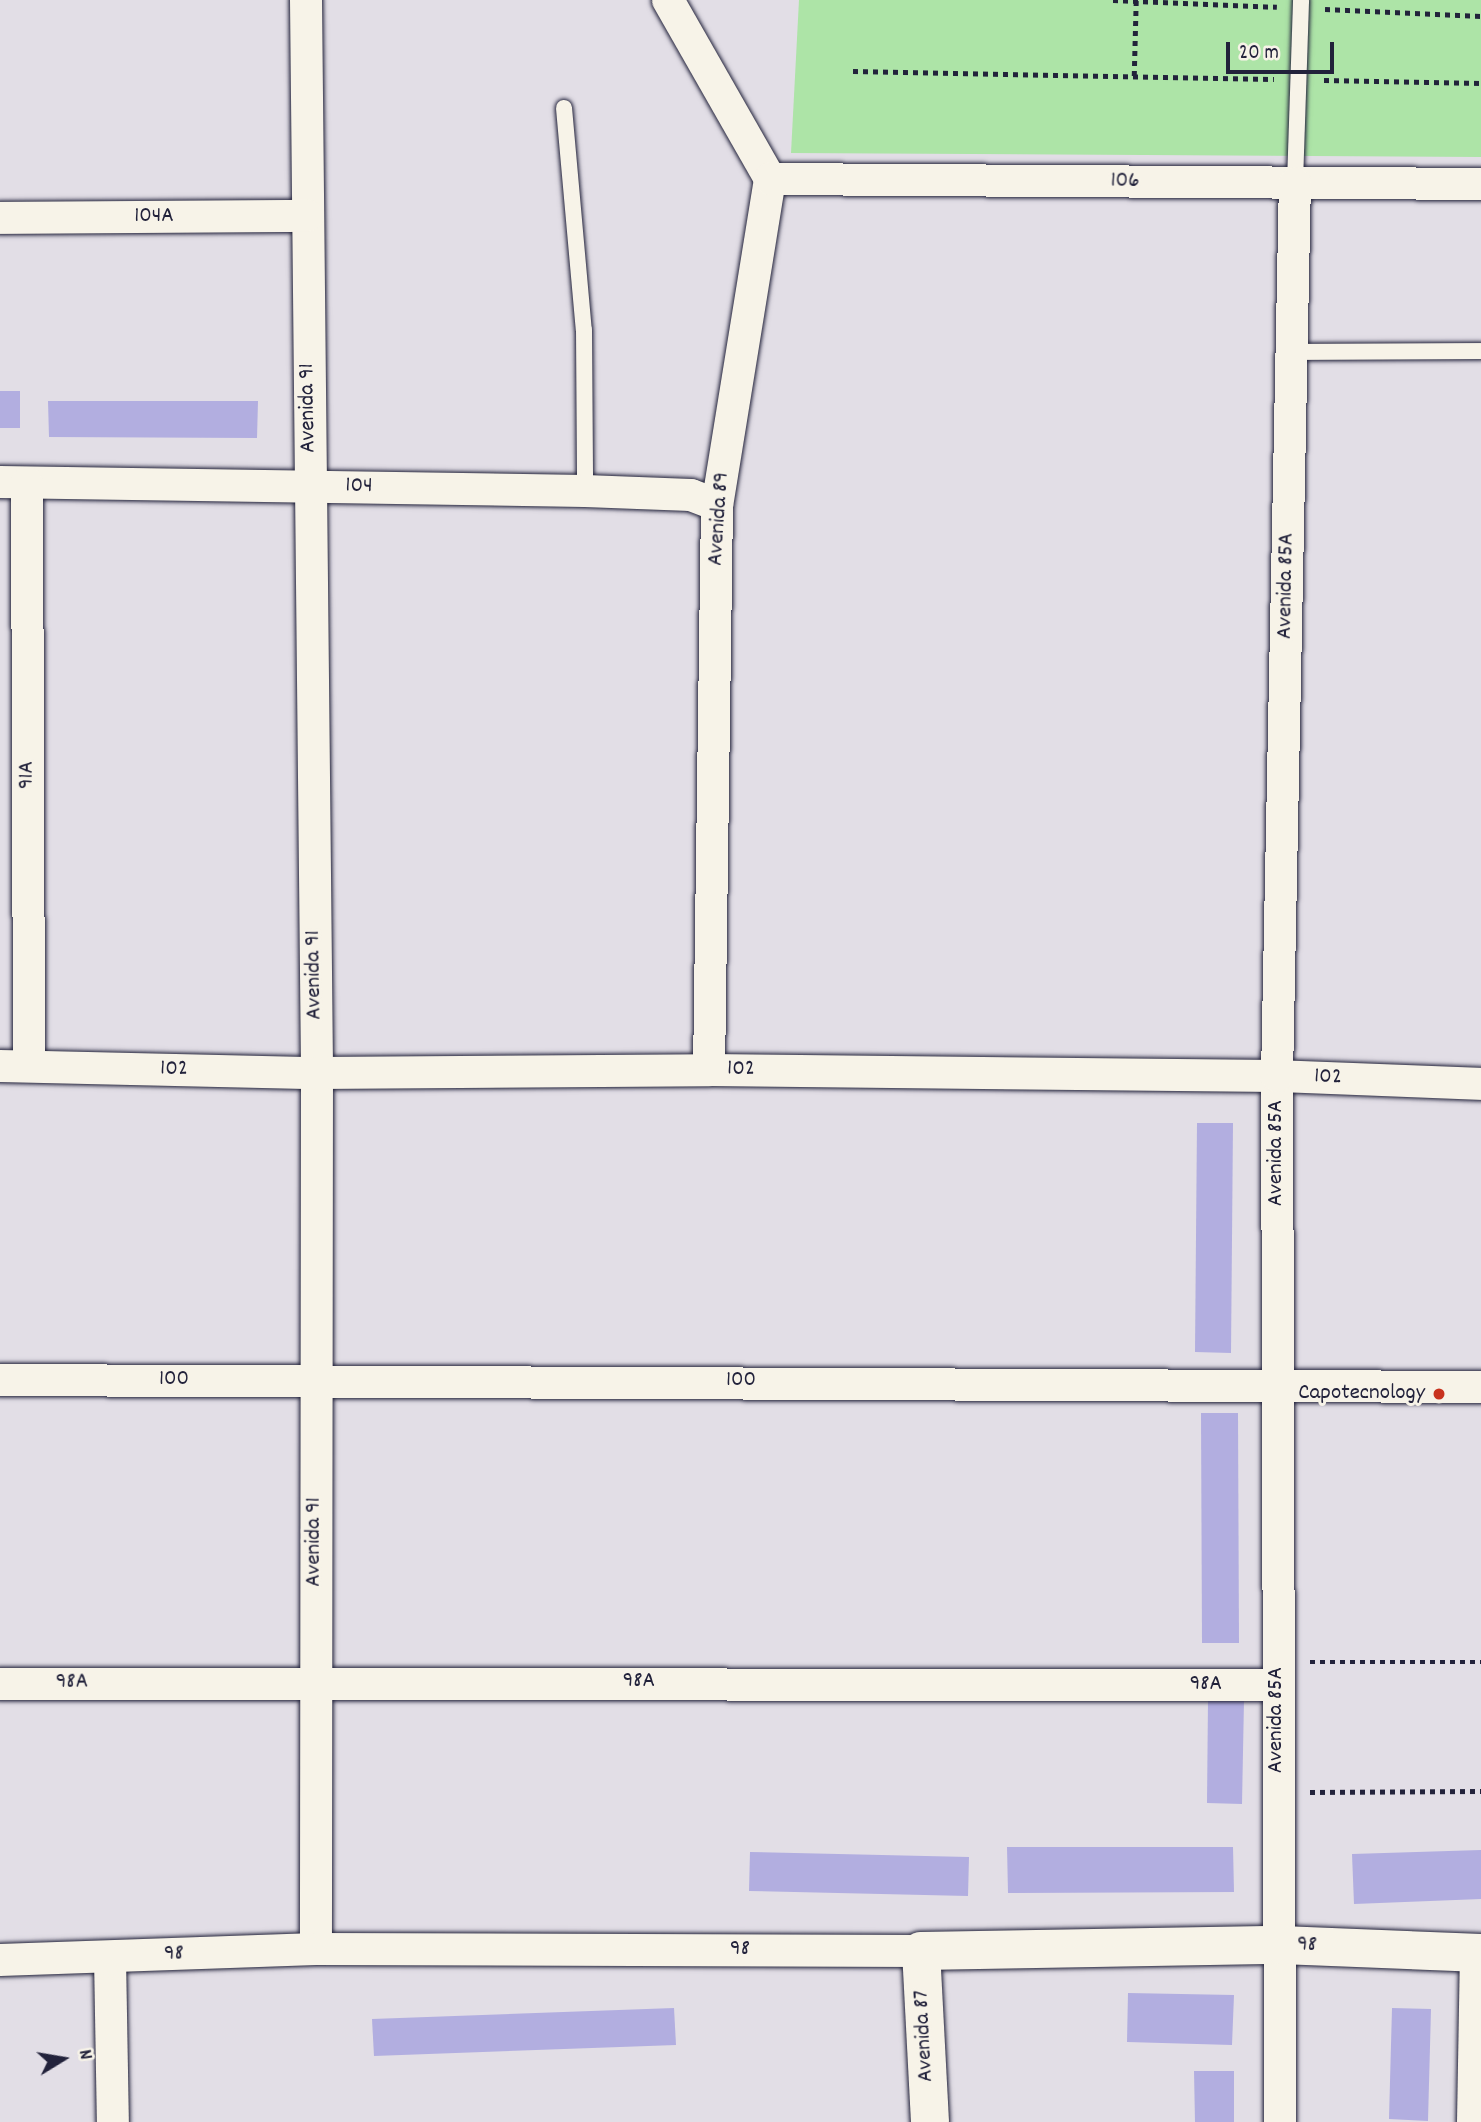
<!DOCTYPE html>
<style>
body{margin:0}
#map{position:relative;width:1481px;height:2122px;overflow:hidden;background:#e2dee6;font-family:Dekko,sans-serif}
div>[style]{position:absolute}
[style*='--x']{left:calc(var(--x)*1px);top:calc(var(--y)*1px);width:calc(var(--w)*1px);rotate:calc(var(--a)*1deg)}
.green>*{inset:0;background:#ade4a7}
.building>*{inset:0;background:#b2aee0}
.path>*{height:4.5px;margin-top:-2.25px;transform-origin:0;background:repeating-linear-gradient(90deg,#22223b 0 5px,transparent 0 10px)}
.roads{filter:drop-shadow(0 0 2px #22223b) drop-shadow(0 0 2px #22223b)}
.lane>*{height:16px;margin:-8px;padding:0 8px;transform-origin:8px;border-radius:8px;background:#f7f3e8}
.street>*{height:32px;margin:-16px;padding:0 16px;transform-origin:16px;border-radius:16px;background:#f7f3e8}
.secondary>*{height:38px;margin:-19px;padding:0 19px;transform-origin:19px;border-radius:19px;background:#f7f3e8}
.dots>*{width:19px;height:19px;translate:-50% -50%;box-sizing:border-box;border:4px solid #f7f3e8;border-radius:50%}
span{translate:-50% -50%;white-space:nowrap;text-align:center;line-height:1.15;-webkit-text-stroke:6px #f7f3e8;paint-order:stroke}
.street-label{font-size:23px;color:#22223b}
.poi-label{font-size:23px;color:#22223b}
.right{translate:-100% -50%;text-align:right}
.north{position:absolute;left:28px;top:2024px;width:70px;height:70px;-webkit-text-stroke:5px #f7f3e8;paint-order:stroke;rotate:79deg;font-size:19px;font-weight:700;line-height:28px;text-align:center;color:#22223b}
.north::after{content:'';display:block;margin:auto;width:24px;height:32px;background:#22223b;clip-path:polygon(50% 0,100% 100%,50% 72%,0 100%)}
.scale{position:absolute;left:1226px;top:42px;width:108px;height:32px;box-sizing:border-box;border:4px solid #22223b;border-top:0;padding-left:9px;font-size:21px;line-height:24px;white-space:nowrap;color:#22223b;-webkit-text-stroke:5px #f7f3e8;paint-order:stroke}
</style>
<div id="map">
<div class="green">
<i style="clip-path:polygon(799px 0,1481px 0,1481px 157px,791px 153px)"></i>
</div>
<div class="building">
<i style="clip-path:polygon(0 391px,20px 391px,20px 428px,0 428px)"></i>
<i style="clip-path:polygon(48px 401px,258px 401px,257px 438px,49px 437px)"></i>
<i style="clip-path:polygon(1197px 1123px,1233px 1123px,1231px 1353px,1195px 1352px)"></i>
<i style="clip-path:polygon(1201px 1413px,1238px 1413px,1239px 1643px,1202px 1643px)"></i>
<i style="clip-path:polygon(1208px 1700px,1244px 1700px,1242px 1804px,1207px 1803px)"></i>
<i style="clip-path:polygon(1007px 1847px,1233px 1847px,1234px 1892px,1008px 1893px)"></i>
<i style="clip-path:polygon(1481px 1850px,1481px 1899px,1354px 1904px,1352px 1854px)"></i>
<i style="clip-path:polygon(750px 1852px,969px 1857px,968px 1896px,749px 1891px)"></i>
<i style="clip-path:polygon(1128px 1993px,1234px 1995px,1232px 2045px,1127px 2042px)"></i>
<i style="clip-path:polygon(674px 2008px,676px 2045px,374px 2056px,372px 2019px)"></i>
<i style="clip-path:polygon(1392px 2008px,1431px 2009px,1428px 2121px,1389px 2119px)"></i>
<i style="clip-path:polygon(1194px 2071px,1234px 2071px,1234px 2122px,1195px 2122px)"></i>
</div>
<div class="path">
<i style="--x:1113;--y:0;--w:164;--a:2.4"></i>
<i style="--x:1325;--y:9;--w:156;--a:2.6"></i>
<i style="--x:853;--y:71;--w:421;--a:1.1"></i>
<i style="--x:1134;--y:76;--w:76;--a:-88.5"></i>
<i style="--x:1324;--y:80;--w:157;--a:1.1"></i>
<i style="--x:1310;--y:1662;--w:171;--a:0"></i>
<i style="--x:1310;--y:1792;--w:171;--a:-0.3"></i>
</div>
<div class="roads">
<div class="lane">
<i style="--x:564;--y:108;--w:223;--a:84.9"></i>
<i style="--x:584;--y:330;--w:161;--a:89.6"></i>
<i style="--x:1295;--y:183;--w:183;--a:-88.1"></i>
<i style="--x:1292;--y:352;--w:189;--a:-0.3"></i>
</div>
<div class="street">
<i style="--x:306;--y:0;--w:1073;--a:89.41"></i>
<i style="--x:317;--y:1073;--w:876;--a:90.07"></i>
<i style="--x:668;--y:0;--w:206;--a:60.3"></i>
<i style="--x:770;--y:179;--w:330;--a:99.2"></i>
<i style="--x:717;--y:505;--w:565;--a:90.81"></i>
<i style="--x:770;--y:179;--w:711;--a:0.4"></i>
<i style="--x:0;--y:218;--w:307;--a:-0.4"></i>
<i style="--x:0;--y:482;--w:585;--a:0.88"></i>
<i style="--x:585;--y:491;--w:106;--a:2.2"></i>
<i style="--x:691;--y:495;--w:28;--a:21"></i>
<i style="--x:27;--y:483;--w:583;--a:89.8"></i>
<i style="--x:0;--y:1066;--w:317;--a:1.3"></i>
<i style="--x:317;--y:1073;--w:392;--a:-0.4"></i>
<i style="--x:709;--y:1070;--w:568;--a:0.61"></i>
<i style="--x:1277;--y:1076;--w:204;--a:2.2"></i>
<i style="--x:0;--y:1380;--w:1481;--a:0.27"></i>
<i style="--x:0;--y:1684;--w:1277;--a:0.04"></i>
<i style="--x:110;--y:1957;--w:165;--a:89"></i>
<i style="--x:0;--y:1960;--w:316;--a:-2"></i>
<i style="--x:316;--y:1949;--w:605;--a:0.19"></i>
<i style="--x:1280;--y:2122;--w:1046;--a:-90.16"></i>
<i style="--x:1277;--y:1076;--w:893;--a:-88.85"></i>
<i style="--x:1473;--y:2122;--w:169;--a:-89"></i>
</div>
<div class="secondary">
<i style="--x:930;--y:2122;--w:171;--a:-93"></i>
<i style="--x:921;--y:1951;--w:360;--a:-1"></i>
<i style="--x:1281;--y:1945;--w:200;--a:2.3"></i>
</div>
</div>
<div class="dots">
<i style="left:1439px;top:1394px;background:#c8321e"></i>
</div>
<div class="street-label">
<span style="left:1125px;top:182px;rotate:1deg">106</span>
<span style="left:154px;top:217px">104A</span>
<span style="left:309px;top:408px;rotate:-91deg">Avenida 91</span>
<span style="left:359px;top:487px;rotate:1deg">104</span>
<span style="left:720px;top:519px;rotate:-86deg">Avenida 89</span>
<span style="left:1287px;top:586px;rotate:-89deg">Avenida 85A</span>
<span style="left:28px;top:775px;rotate:-90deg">91A</span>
<span style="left:315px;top:975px;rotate:-91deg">Avenida 91</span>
<span style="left:174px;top:1070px;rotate:1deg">102</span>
<span style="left:741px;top:1070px;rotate:1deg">102</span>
<span style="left:1328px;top:1078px;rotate:2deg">102</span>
<span style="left:1277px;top:1153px;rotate:-90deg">Avenida 85A</span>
<span style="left:174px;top:1380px">100</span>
<span style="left:741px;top:1381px">100</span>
<span style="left:315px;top:1542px;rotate:-90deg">Avenida 91</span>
<span style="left:639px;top:1682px">98A</span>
<span style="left:72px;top:1683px;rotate:-1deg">98A</span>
<span style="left:1206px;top:1685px">98A</span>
<span style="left:1277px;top:1720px;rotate:-90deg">Avenida 85A</span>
<span style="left:1307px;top:1946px;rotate:2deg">98</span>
<span style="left:740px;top:1950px">98</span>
<span style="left:174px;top:1955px;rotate:-2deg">98</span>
<span style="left:925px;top:2036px;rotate:-93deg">Avenida 87</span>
</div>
<div class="poi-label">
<span class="right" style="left:1425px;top:1394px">Capotecnology</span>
</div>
<div class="north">N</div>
<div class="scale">20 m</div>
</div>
